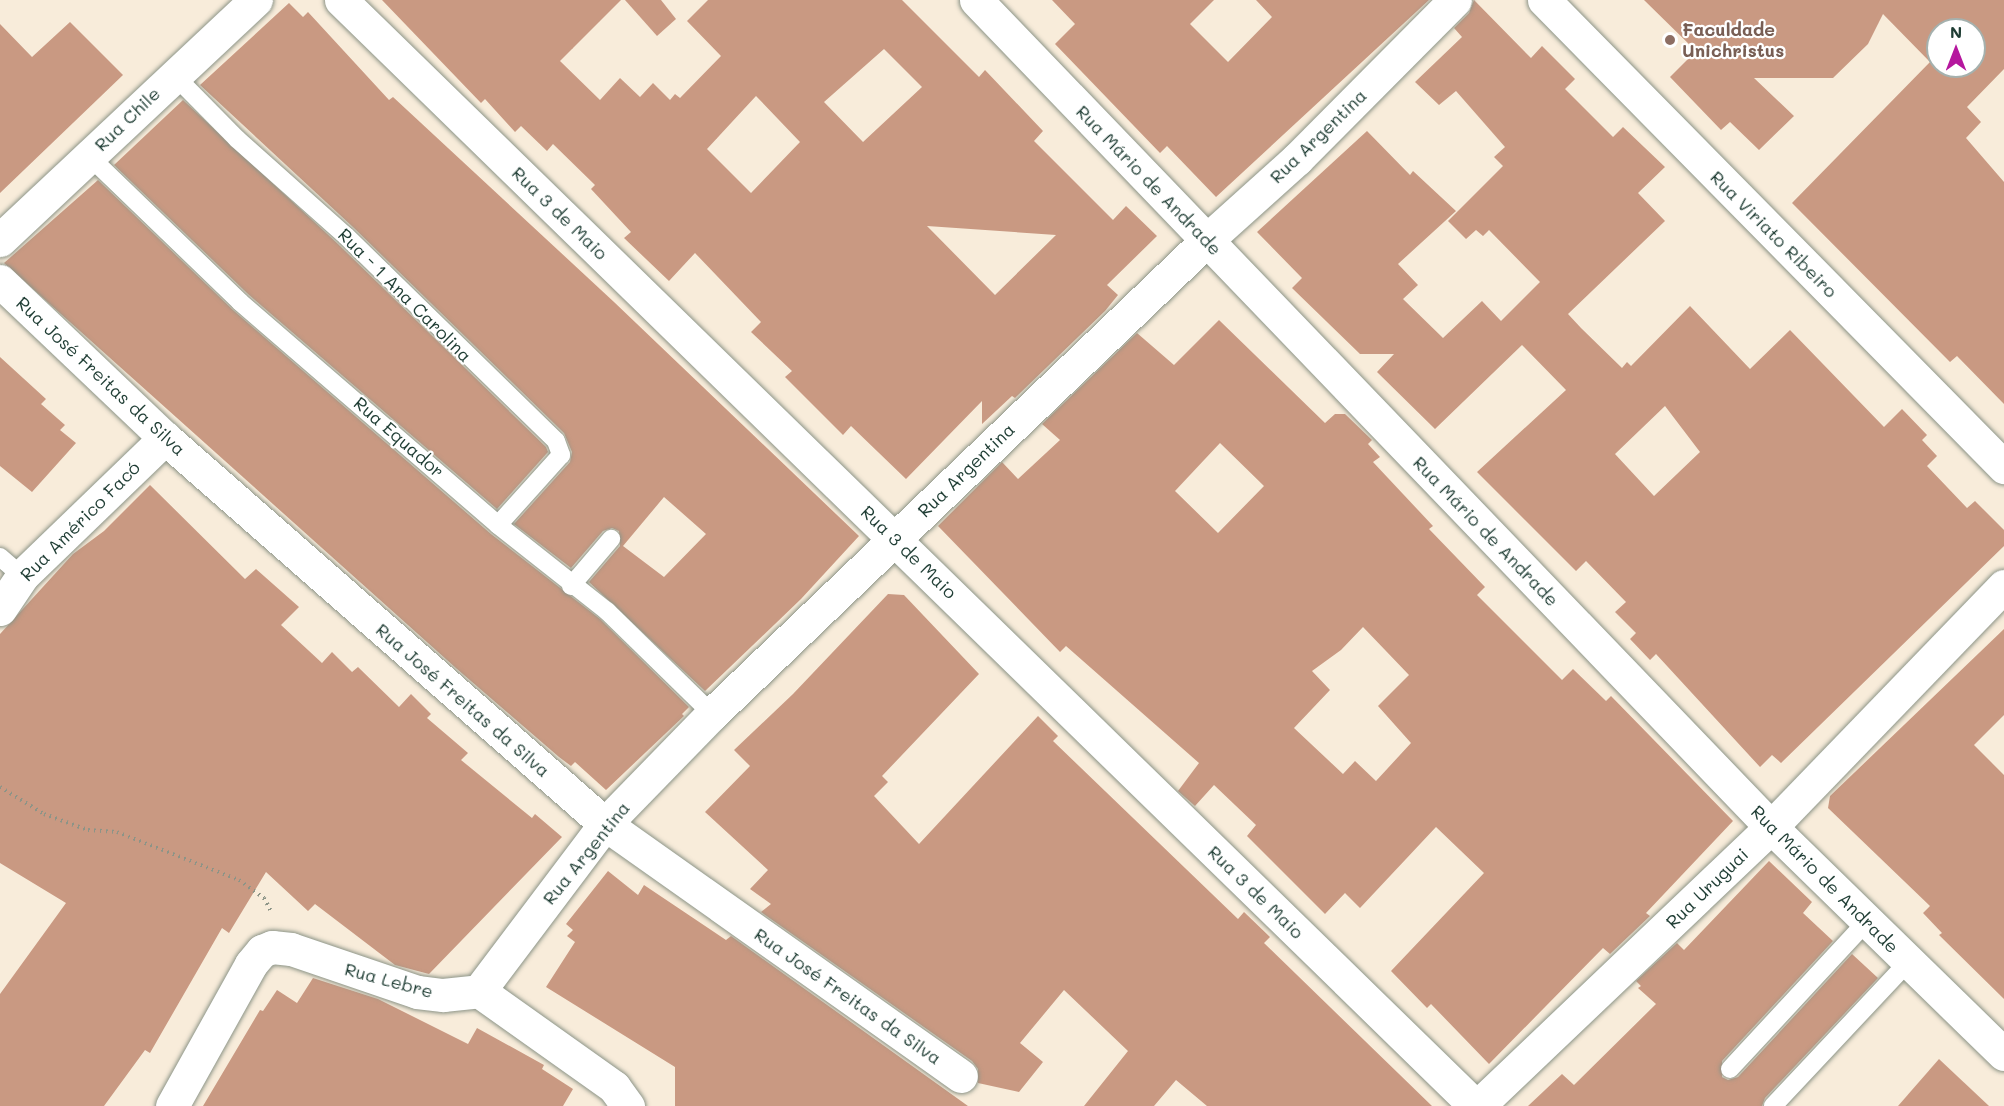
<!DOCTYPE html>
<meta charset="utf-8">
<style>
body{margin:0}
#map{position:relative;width:2004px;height:1106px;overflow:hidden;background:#f8ecda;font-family:Mali,sans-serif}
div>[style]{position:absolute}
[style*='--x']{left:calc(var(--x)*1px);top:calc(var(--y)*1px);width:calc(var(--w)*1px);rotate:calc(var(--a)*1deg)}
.building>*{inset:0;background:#c99982}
.path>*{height:4px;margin-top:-2px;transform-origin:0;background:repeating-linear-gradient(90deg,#8c9487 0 1.5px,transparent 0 6px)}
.roads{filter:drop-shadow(0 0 2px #8c9487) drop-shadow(0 0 2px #8c9487)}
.service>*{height:18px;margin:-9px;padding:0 9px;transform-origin:9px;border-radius:9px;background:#fff}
.minor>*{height:33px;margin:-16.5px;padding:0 16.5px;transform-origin:16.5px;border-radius:16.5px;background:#fff}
.dots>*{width:16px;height:16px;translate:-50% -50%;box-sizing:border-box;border:3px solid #fff;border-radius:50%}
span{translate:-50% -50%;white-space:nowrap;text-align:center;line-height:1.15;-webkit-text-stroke:4.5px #fff;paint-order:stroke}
.education-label{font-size:18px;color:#785e54;font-weight:700}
.left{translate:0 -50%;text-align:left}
.street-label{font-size:18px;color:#1f3d34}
.north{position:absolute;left:1926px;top:18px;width:60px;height:60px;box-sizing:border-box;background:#fff;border:2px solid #a5b1ae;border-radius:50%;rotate:0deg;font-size:16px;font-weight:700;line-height:24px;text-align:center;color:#1f3d34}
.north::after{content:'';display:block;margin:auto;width:21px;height:27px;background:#b5179e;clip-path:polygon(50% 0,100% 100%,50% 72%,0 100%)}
</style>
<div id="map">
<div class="building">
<i style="clip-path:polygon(evenodd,382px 0,621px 0,560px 61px,600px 100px,620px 78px,640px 97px,653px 83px,670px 100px,675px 94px,680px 98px,721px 56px,687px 21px,708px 0,902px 0,979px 77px,985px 70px,1043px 131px,1034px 141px,1113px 220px,1126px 206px,1157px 236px,1107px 285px,1118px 295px,1105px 311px,1015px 398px,1012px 396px,982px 424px,982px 401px,906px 479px,851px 426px,843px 435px,785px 377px,792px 371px,751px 332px,761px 322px,695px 253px,669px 281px,624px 238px,631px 232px,591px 189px,595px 185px,553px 144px,547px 151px,521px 126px,515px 132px,485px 99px,481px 103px,382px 0,884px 49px,922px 87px,863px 142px,824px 102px,884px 49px,382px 0,756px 96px,800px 142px,751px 193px,707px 149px,756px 96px,382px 0,927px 226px,1056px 235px,995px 295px,927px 226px)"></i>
<i style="clip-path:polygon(625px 0,661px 0,676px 19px,657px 36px)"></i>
<i style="clip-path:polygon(1052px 0,1214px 0,1190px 24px,1228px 62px,1272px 17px,1256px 0,1429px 0,1216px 197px,1167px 146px,1160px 153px,1055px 44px,1075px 24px)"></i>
<i style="clip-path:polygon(evenodd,1474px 0,1531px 58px,1542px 46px,1575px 79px,1565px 89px,1613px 137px,1623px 127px,1665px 167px,1638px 193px,1665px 221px,1568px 314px,1581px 328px,1622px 368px,1627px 362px,1631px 366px,1690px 306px,1750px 369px,1790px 330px,1884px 427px,1902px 409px,1927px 435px,1922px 440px,1937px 456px,1927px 466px,1967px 508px,1975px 501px,2004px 530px,2004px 546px,1781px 763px,1772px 755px,1760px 767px,1656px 654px,1650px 660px,1630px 639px,1636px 633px,1615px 612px,1626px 602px,1586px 561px,1576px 571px,1477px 472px,1566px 390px,1522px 345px,1435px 429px,1377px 372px,1394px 354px,1360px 354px,1292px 288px,1302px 278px,1257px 232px,1367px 131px,1410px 175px,1413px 171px,1456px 211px,1398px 264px,1418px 285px,1403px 299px,1443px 338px,1482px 301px,1501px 321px,1540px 282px,1489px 230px,1483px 236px,1476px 230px,1466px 239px,1448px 221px,1503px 166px,1494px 157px,1505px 147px,1456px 91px,1439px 105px,1415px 82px,1462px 37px,1454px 28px,1469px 13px,1474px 0,1665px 406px,1700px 452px,1654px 496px,1615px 454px,1665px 406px)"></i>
<i style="clip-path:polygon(evenodd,1644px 0,2004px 0,2004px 69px,1967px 107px,1981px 122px,1966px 138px,2004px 182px,2004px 404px,1957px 356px,1950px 362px,1792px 203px,1930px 62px,1883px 14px,1868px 44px,1833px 78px,1754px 78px,1794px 116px,1759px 150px,1730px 122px,1721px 130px,1670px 77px,1696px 51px,1644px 0,1938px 30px,1974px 30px,1974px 66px,1938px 66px,1938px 30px)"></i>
<i style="clip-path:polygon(evenodd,289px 3px,303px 17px,308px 12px,389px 100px,393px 97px,614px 302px,859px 536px,801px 599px,705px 691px,589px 582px,620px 546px,619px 531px,612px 528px,603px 531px,571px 568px,514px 524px,570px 462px,572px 452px,564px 433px,354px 228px,200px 85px,289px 3px,664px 497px,706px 534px,664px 577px,623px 546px,664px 497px)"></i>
<i style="clip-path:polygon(70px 22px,123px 75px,0 193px,0 24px,32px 57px)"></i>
<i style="clip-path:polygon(183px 100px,338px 244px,546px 447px,548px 452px,497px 509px,248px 294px,114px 165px)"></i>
<i style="clip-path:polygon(98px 180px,233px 310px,491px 534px,600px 619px,689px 707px,682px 714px,684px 716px,606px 790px,575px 762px,571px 766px,559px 757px,457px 669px,4px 263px)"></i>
<i style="clip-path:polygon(evenodd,1219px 320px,1325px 423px,1335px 414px,1345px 414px,1372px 440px,1368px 444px,1380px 457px,1373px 462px,1433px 526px,1429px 529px,1485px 587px,1477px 595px,1562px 680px,1573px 669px,1606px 701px,1611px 696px,1733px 821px,1646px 913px,1650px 916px,1610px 954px,1603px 948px,1489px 1064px,1431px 1004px,1427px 1008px,1391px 971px,1484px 873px,1436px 827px,1360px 908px,1345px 893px,1325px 914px,1247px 836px,1256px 825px,1214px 785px,1195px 806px,1178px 791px,1199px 763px,1066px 646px,1060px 652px,938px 526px,1002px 462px,1018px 479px,1060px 440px,1042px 424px,1137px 333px,1174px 365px,1219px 320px,1220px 443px,1264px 486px,1218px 533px,1175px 491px,1220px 443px,1219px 320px,1363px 627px,1409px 675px,1378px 706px,1411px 743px,1376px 781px,1355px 761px,1343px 774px,1294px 728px,1330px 690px,1312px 671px,1341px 650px,1363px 627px)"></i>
<i style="clip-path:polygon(0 357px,46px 399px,41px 404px,65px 425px,60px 430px,76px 443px,32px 492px,0 466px)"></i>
<i style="clip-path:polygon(150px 485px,245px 579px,256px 569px,299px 607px,281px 625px,322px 663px,332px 652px,352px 672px,358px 667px,399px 707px,411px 694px,431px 714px,427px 718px,468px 753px,461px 760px,532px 818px,535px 814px,562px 837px,429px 974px,395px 965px,315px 904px,308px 911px,266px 872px,229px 933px,222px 928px,150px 1053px,145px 1050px,104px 1106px,0 1106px,0 994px,66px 903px,0 863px,0 634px,73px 554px,104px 531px)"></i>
<i style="clip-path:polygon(888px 594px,904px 595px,979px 674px,882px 776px,888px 782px,874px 796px,919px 844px,1038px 716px,1058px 736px,1053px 741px,1238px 919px,1244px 912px,1270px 937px,1264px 943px,1432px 1106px,1207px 1106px,1176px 1080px,1154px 1106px,1084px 1106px,1128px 1051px,1064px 990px,1020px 1043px,1043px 1062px,1019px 1092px,978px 1083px,978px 1069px,972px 1061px,761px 912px,771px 904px,750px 889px,768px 870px,705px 812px,750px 766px,734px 750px,793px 694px)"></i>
<i style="clip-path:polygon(2004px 629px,2004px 715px,1974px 745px,2004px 775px,2004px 999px,1939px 935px,1942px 933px,1923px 913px,1930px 906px,1828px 808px,1830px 796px)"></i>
<i style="clip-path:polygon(1769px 861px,1812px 902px,1803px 913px,1833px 941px,1722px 1061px,1722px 1077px,1728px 1080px,1738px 1077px,1852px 954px,1878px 978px,1765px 1098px,1762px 1106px,1528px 1106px,1562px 1074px,1574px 1085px,1656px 1004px,1638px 988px,1641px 986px,1636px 981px,1677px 943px,1684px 950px)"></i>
<i style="clip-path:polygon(608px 871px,638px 895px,644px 885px,726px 940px,731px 936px,968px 1106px,675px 1106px,675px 1067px,546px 987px,575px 942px,567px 936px,573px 930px,566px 924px)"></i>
<i style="clip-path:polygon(313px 978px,378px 999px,468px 1044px,477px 1028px,544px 1065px,542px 1069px,573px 1089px,563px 1106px,203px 1106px,260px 1010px,263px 1011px,277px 990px,297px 1003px)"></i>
<i style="clip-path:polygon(1939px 1059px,1989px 1106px,1898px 1106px)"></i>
</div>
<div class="path">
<i style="--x:0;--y:787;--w:52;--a:31.5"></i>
<i style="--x:44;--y:814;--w:47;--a:20"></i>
<i style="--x:88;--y:830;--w:29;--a:4"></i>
<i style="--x:117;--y:832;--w:131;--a:21.5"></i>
<i style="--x:239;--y:880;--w:31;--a:36"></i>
<i style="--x:264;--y:898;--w:17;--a:62"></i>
</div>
<div class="roads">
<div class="service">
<i style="--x:173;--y:74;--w:91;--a:45.4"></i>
<i style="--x:237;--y:139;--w:146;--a:41.7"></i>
<i style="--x:346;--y:236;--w:293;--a:44.3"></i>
<i style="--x:556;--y:441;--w:15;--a:70"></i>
<i style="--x:561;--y:455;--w:94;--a:132"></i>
<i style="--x:89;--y:156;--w:210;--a:44"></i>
<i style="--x:240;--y:302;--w:341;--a:40.8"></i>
<i style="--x:498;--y:525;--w:139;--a:38.3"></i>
<i style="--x:607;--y:611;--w:147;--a:44.4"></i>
<i style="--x:0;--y:557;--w:29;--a:41"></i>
<i style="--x:571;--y:586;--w:62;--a:-49.6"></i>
<i style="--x:1730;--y:1069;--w:202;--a:-47.2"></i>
<i style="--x:1773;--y:1106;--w:199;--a:-46.8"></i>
</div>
<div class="minor">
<i style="--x:341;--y:0;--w:1584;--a:44.28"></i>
<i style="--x:976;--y:0;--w:1147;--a:46.13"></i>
<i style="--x:1771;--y:827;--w:325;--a:44.3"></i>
<i style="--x:1544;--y:0;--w:656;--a:45.43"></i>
<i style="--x:0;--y:240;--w:351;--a:-43.2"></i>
<i style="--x:0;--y:281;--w:228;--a:43.6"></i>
<i style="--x:165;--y:438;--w:585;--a:41.26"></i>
<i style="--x:605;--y:824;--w:436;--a:35.3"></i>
<i style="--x:0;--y:609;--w:40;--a:-56"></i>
<i style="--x:22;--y:576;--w:199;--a:-44"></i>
<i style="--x:479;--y:991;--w:209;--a:-53"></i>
<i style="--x:605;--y:824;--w:153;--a:-45.8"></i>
<i style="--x:712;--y:714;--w:685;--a:-43.76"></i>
<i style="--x:1207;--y:240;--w:121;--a:-42"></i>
<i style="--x:1297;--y:159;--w:224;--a:-45.2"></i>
<i style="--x:172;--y:1106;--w:162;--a:-60.9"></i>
<i style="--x:251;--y:964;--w:17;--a:-50"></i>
<i style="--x:262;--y:951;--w:11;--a:-22"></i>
<i style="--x:272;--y:947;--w:19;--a:6"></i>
<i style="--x:291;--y:949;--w:133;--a:18.8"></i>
<i style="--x:417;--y:992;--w:26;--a:7"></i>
<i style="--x:443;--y:995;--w:36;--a:-6"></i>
<i style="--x:479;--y:991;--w:166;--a:35.4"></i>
<i style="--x:614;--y:1087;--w:24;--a:54"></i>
<i style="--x:1478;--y:1106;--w:405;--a:-43.6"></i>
<i style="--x:1771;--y:827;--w:335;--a:-46"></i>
</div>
</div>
<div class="dots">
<i style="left:1670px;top:40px;background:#8d6e63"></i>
</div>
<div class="education-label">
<span class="left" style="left:1682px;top:40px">Faculdade<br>Unichristus</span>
</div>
<div class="street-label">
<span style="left:127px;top:119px;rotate:-44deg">Rua Chile</span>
<span style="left:1318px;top:136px;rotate:-44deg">Rua Argentina</span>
<span style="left:1149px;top:180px;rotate:46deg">Rua Mário de Andrade</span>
<span style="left:560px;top:213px;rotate:44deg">Rua 3 de Maio</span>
<span style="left:1774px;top:234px;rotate:45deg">Rua Viriato Ribeiro</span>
<span style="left:405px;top:295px;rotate:45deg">Rua - 1 Ana Carolina</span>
<span style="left:101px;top:376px;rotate:43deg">Rua José Freitas da Silva</span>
<span style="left:399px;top:437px;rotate:41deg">Rua Equador</span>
<span style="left:966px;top:470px;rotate:-44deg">Rua Argentina</span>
<span style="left:80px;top:521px;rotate:-45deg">Rua Américo Facó</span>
<span style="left:1486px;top:531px;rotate:46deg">Rua Mário de Andrade</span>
<span style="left:909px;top:552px;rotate:44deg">Rua 3 de Maio</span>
<span style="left:463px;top:700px;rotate:41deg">Rua José Freitas da Silva</span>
<span style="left:586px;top:853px;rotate:-51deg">Rua Argentina</span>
<span style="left:1825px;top:879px;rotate:45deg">Rua Mário de Andrade</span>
<span style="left:1707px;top:888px;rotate:-44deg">Rua Uruguai</span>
<span style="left:1256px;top:892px;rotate:44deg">Rua 3 de Maio</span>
<span style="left:389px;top:980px;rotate:15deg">Rua Lebre</span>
<span style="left:848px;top:996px;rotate:35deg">Rua José Freitas da Silva</span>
</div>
<div class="north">N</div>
</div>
